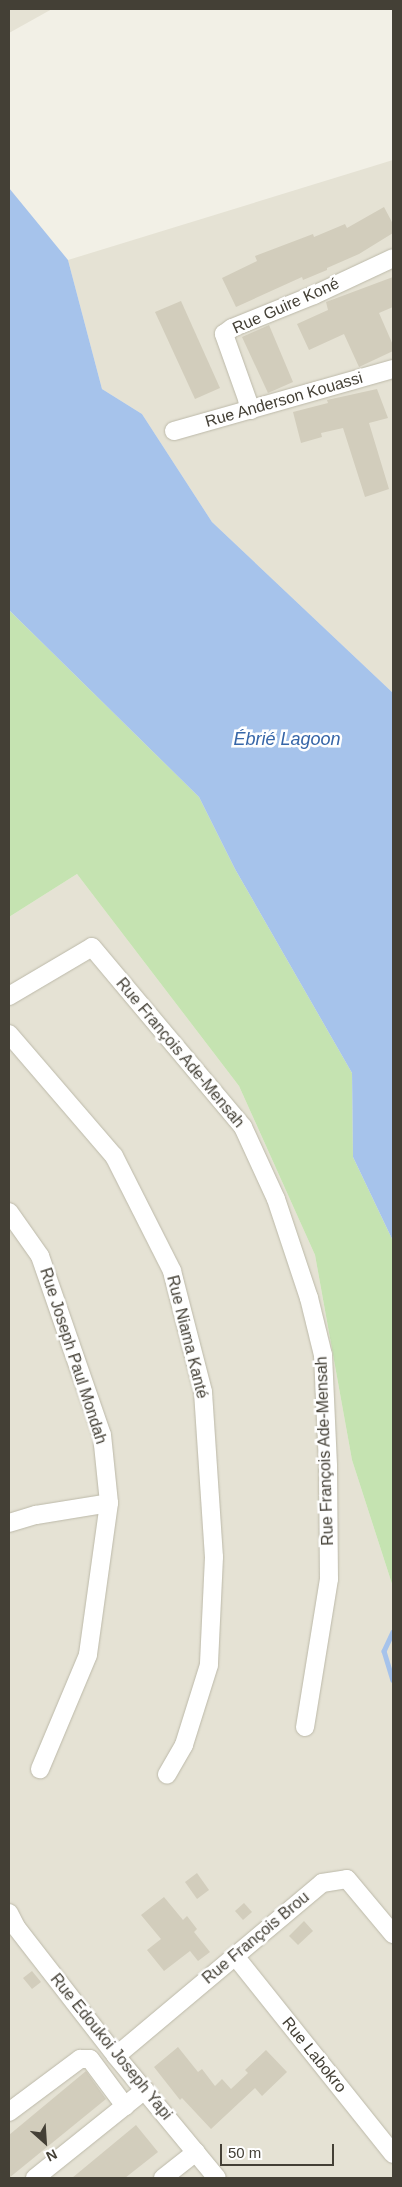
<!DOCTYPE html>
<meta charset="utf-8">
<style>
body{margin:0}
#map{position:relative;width:402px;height:2187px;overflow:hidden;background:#f2f0e6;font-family:Helvetica,sans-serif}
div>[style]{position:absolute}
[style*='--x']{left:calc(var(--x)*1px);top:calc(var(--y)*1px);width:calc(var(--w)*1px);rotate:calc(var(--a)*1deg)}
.residential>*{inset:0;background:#e5e2d4}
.green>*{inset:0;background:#c5e3b1}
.water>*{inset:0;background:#a6c3eb}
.stream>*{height:4.5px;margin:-2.25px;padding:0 2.25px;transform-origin:2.25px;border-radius:2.25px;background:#a6c3eb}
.building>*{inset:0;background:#d2cdbc}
.roads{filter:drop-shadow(0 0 1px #bcb9a9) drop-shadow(0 0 1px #bcb9a9)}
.street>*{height:18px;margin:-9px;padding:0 9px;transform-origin:9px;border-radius:9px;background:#fff}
span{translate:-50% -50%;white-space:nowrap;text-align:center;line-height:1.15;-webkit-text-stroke:5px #fff;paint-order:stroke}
.street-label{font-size:16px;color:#444036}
.water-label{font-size:18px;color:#3766a8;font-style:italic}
.frame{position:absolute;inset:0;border:10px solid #444036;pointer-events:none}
.north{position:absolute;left:20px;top:2117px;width:50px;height:50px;-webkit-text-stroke:4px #fff;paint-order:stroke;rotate:154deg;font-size:14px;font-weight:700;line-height:20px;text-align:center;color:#444036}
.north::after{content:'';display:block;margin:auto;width:18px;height:22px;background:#444036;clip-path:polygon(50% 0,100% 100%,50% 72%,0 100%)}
.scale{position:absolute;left:220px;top:2144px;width:114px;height:22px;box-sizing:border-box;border:2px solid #444036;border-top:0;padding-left:6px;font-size:15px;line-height:18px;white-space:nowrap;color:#444036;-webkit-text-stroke:4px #fff;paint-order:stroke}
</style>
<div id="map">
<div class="residential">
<i style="clip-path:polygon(9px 9px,52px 9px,9px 33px)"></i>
<i style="clip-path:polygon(393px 160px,393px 693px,212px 522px,142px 414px,102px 389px,68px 260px)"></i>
<i style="clip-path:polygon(77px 874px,239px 1086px,315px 1255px,352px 1460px,393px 1587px,393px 2178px,9px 2178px,9px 917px)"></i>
</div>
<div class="green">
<i style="clip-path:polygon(9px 610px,199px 797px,235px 869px,352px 1073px,353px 1157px,393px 1241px,393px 1587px,352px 1460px,315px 1255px,239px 1086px,77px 874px,9px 917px)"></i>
</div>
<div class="water">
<i style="clip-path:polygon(9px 188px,68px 260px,102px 389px,142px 414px,212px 522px,393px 693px,393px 1241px,353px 1157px,352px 1073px,235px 869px,199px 797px,9px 610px)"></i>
</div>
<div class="stream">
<i style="--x:393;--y:1632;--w:21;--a:115"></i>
<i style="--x:384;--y:1651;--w:30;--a:73"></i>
</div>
<div class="building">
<i style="clip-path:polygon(384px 207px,393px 224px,393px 233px,359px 254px,327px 268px,327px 270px,303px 280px,302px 277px,236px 307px,222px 278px,257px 261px,255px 256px,313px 234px,314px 237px,345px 224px,347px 228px)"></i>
<i style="clip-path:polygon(393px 277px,393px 307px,379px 313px,393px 345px,393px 351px,359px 367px,344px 334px,309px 350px,297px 324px,328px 310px,326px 302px)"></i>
<i style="clip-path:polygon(181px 301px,220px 388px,195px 399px,155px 312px)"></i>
<i style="clip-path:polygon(269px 325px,293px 382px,268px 393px,242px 337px)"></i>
<i style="clip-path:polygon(377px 389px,388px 418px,369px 423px,389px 489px,365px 497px,343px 428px,321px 433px,322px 437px,301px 443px,293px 412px,328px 403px,327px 400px)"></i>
<i style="clip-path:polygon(197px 1873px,209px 1890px,197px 1899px,185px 1882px)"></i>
<i style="clip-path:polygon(164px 1897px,183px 1920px,187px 1916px,197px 1929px,194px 1932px,210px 1952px,198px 1961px,190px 1951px,164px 1971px,147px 1950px,161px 1939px,141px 1915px)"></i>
<i style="clip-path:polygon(244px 1903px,252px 1912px,243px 1920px,235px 1911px)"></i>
<i style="clip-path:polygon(304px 1921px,313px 1931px,298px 1945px,289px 1936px)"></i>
<i style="clip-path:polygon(32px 1971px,41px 1982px,32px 1989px,23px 1978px)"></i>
<i style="clip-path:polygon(178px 2047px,198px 2072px,202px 2069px,215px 2086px,222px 2079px,231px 2089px,248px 2073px,245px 2070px,266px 2050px,287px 2072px,262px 2096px,255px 2088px,211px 2129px,182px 2098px,180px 2100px,154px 2067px)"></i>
<i style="clip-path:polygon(86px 2071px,106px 2099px,9px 2178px,9px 2135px)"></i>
<i style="clip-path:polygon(136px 2125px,158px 2152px,125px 2178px,72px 2178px)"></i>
</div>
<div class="roads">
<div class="street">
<i style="--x:251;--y:410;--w:81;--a:-109.6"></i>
<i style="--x:224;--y:334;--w:10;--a:-37"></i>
<i style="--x:232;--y:328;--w:88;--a:-21.9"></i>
<i style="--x:314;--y:295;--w:87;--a:-25.1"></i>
<i style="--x:174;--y:431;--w:228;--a:-15.8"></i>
<i style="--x:9;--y:996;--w:96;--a:-30.6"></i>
<i style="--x:92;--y:947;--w:235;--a:50"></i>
<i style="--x:243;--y:1127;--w:79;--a:65.4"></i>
<i style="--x:276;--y:1199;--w:104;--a:71.6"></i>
<i style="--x:309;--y:1298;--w:59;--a:76.2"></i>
<i style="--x:323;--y:1355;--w:111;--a:87.4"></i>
<i style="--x:328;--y:1466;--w:113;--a:89.5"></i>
<i style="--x:329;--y:1579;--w:150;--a:99.2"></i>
<i style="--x:9;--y:1034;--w:161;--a:49.3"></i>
<i style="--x:114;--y:1156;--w:129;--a:63.2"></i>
<i style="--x:172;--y:1271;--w:125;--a:75.6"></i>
<i style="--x:203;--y:1392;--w:165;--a:86.2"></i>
<i style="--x:214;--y:1557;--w:108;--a:92.7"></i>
<i style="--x:209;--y:1665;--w:84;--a:107.4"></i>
<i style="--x:184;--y:1745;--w:34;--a:120"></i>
<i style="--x:9;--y:1212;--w:54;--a:54.8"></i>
<i style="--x:40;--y:1256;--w:189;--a:70.9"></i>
<i style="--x:102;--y:1435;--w:68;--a:84.1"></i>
<i style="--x:109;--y:1503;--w:153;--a:97.9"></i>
<i style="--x:88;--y:1655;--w:124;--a:112.8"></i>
<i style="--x:9;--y:1523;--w:28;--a:-17"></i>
<i style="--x:36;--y:1515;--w:74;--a:-9.3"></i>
<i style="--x:9;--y:1913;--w:16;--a:63"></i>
<i style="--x:16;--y:1927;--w:163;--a:52.2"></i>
<i style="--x:116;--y:2056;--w:158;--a:50.4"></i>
<i style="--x:235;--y:1956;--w:253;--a:51.4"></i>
<i style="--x:116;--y:2056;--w:269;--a:-40"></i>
<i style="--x:322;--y:1883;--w:25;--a:-9"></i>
<i style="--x:347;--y:1879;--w:72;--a:50.1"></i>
<i style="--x:9;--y:2112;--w:89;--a:-36.7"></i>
<i style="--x:80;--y:2059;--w:10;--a:0"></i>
<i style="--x:90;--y:2059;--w:59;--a:53.3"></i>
<i style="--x:35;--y:2178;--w:141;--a:-38.7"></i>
<i style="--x:163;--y:2178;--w:42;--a:-38.2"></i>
</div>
</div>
<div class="street-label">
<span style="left:286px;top:306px;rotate:-24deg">Rue Guire Koné</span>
<span style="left:284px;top:400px;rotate:-16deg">Rue Anderson Kouassi</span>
<span style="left:180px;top:1053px;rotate:50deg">Rue François Ade-Mensah</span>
<span style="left:187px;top:1337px;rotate:76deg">Rue Niama Kanté</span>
<span style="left:73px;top:1356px;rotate:72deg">Rue Joseph Paul Mondah</span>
<span style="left:325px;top:1451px;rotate:-92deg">Rue François Ade-Mensah</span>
<span style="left:256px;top:1938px;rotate:-40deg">Rue François Brou</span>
<span style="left:111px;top:2047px;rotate:51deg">Rue Edoukoi Joseph Yapi</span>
<span style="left:314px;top:2055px;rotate:51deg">Rue Labokro</span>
</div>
<div class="water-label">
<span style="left:287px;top:739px">Ébrié Lagoon</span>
</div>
<div class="frame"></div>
<div class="north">N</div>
<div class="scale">50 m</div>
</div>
